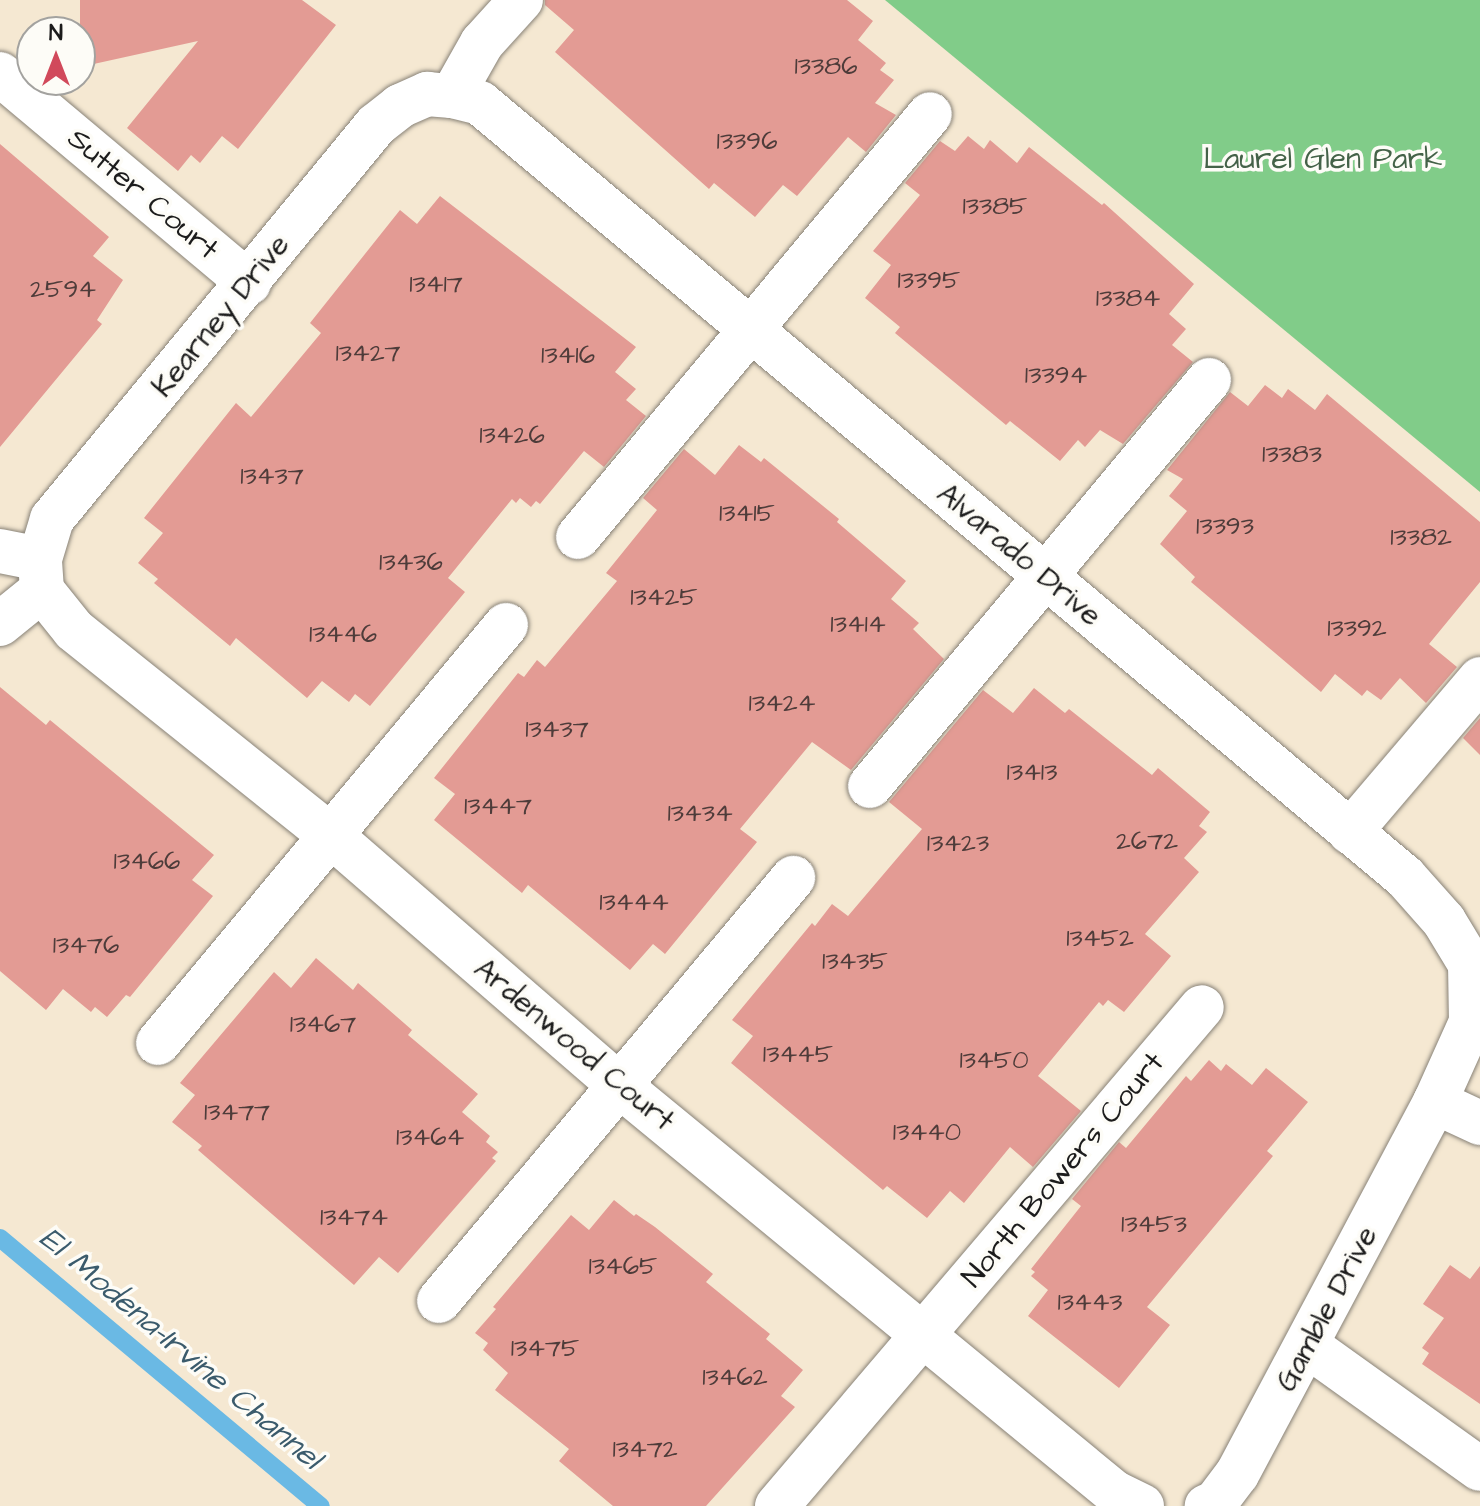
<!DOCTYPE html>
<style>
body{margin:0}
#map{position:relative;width:1480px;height:1506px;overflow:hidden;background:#f5e8d2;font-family:"Architects Daughter",sans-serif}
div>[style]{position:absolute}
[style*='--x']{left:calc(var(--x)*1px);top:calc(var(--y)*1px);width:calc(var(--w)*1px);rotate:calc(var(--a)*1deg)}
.green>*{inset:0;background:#81cc89}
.stream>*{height:18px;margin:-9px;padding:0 9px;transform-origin:9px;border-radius:9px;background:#6ab9e4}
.building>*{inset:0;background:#e39b94}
.roads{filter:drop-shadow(0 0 2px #888277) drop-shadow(0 0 2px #888277)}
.minor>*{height:44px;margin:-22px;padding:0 22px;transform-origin:22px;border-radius:22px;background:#fff}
span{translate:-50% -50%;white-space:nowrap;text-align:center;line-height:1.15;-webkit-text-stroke:7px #fdfcf7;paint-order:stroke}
.number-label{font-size:26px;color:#4e3c3a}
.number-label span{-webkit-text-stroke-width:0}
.park-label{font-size:30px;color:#446248}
.street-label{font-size:30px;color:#1c1c1c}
.water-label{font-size:32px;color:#3b5b6c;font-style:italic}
.north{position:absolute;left:16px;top:16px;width:80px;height:80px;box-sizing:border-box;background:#fdfcf7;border:2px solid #a3a29f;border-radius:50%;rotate:0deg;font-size:22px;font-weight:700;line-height:32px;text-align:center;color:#1c1c1c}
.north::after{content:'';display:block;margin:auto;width:28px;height:36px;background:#d1495b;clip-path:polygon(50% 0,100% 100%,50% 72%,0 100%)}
</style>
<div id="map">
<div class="green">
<i style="clip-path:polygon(885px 0,1480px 0,1480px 492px)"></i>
</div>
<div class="stream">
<i style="--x:0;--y:1238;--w:418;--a:39.9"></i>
</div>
<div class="building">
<i style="clip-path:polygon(80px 0,302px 0,336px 25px,238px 149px,222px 136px,200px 163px,191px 155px,178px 171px,127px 128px,198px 41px,80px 67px)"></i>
<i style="clip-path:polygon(545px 0,847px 0,873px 21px,858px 40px,886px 63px,880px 70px,894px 80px,875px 103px,896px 115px,866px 152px,848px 137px,797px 196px,783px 185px,755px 217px,714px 183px,709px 189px,555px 52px,574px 30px,545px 5px)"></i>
<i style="clip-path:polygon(968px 136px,984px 149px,990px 140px,1017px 163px,1029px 147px,1102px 205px,1104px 203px,1194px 284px,1169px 314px,1186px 329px,1172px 345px,1193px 362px,1123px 444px,1100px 430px,1085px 447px,1078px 440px,1060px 461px,1010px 421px,1006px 425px,895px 333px,900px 327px,865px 298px,891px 265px,873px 251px,920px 195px,905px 183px,940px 141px,955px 151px)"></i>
<i style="clip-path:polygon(0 144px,109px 237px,93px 256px,123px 280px,97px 320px,102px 324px,0 447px)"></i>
<i style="clip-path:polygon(440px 196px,636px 347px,615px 372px,636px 389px,626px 400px,646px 416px,604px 467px,584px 451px,540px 504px,536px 501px,531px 507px,520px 498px,516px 503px,512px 499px,448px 578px,465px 592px,370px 706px,355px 694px,349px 702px,322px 681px,307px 698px,236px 638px,230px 646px,154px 583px,158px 579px,138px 563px,163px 533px,144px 518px,236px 403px,251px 417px,321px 333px,310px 323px,400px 210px,417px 224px)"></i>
<i style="clip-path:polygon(1265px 385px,1282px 398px,1288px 389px,1315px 410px,1327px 394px,1480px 522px,1480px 582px,1429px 644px,1457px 667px,1426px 703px,1400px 678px,1381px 700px,1367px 690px,1362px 696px,1335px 674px,1321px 692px,1191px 582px,1195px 577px,1160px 544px,1187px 511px,1169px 496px,1183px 479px,1167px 470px,1230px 392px,1248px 406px)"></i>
<i style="clip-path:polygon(739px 445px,761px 462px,764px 458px,839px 519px,837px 522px,906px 581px,891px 599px,919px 623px,913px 629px,944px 659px,851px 770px,812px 742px,740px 829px,757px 842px,665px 954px,653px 944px,630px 970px,528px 885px,522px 893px,434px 820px,455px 794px,434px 778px,518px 673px,524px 677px,537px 660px,545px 667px,617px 581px,606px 573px,657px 510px,643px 498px,684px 449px,715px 475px)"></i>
<i style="clip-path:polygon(0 687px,46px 725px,50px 720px,214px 855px,192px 880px,213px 896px,130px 997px,126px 995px,107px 1017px,95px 1007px,91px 1012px,63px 989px,46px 1010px,0 971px)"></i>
<i style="clip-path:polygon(1034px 688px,1065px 713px,1069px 709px,1152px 775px,1158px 768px,1210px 812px,1199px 826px,1207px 832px,1184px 858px,1199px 872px,1145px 934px,1171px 956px,1124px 1012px,1108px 1000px,1103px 1006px,1099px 1002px,1038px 1076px,1081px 1111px,1033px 1167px,1010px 1147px,964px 1203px,950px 1191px,927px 1218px,887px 1186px,883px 1190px,731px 1063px,753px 1036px,732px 1020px,812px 923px,815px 926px,832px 904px,848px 916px,922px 829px,889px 802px,983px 690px,1013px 713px)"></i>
<i style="clip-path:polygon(1480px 718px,1480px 755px,1463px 738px)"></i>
<i style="clip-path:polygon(316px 958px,353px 990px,358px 983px,412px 1030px,408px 1035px,478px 1094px,462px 1112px,490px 1136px,486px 1142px,498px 1152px,492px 1158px,496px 1161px,398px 1273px,379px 1257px,354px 1285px,198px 1150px,202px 1146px,172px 1122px,195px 1095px,180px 1083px,274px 972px,291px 988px)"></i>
<i style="clip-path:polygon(1209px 1060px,1221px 1071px,1226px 1064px,1252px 1085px,1266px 1068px,1308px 1102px,1267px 1151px,1273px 1156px,1147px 1307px,1170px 1325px,1119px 1388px,1028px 1316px,1048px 1290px,1031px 1276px,1035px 1272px,1031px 1269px,1081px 1206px,1072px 1199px,1119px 1142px,1126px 1148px,1186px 1076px,1191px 1081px)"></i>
<i style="clip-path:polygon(614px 1200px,634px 1216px,636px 1214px,655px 1227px,713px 1274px,706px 1282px,770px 1334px,766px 1339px,803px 1370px,781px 1396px,795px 1407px,706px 1506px,613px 1506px,559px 1461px,569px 1449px,495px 1390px,508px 1373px,483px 1350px,488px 1343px,475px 1333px,496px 1309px,493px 1307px,571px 1215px,589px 1230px)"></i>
<i style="clip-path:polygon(1450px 1265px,1470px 1279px,1480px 1266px,1480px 1404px,1422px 1364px,1429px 1353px,1422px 1348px,1444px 1318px,1423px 1304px)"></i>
</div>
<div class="roads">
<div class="minor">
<i style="--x:0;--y:74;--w:325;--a:40"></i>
<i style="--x:452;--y:96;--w:61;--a:-60.5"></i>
<i style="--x:482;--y:43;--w:58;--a:-47.8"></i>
<i style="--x:578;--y:537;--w:550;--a:-50.23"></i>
<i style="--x:0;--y:551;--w:41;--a:11.3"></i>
<i style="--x:0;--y:624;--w:54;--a:-39"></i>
<i style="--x:870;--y:786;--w:529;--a:-50.14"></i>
<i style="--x:1350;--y:832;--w:201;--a:-49.6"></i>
<i style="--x:158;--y:1043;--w:544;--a:-50.22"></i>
<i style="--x:1435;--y:1102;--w:50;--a:25"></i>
<i style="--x:439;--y:1301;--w:552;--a:-50.07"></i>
<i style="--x:1308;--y:1346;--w:211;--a:35.6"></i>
<i style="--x:777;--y:1506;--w:655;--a:-49.58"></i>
<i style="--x:1142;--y:1506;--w:30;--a:-154"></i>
<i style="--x:1115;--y:1493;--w:641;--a:-140.57"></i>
<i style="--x:620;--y:1086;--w:382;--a:-139.1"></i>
<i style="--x:331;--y:836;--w:329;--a:-141.3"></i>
<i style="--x:74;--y:630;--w:51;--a:-128.7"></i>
<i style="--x:42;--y:590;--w:31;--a:-94"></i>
<i style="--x:40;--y:559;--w:42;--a:-73.3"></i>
<i style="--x:52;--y:519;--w:510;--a:-50.57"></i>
<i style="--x:376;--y:125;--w:31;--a:-38"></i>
<i style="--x:400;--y:106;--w:30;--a:-24"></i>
<i style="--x:427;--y:94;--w:25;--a:5"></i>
<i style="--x:452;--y:96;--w:29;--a:14"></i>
<i style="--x:480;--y:103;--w:1206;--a:39.92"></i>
<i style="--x:1405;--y:877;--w:59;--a:48.4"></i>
<i style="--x:1444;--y:921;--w:50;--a:58.8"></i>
<i style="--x:1470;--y:964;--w:58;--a:89"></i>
<i style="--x:1471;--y:1022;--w:88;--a:114.2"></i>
<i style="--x:1435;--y:1102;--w:421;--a:118"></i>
<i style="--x:1237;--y:1474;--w:36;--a:127"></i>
<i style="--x:1215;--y:1503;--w:9;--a:159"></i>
</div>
</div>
<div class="number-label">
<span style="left:826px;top:67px">13386</span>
<span style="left:747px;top:142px">13396</span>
<span style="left:995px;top:207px">13385</span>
<span style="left:929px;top:281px">13395</span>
<span style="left:436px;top:285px">13417</span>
<span style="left:63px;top:290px">2594</span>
<span style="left:1128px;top:299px">13384</span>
<span style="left:368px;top:354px">13427</span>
<span style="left:568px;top:356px">13416</span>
<span style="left:1056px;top:376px">13394</span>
<span style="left:512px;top:436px">13426</span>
<span style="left:1292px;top:455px">13383</span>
<span style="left:272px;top:477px">13437</span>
<span style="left:747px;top:514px">13415</span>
<span style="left:1225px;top:527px">13393</span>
<span style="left:1421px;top:538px">13382</span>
<span style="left:411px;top:563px">13436</span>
<span style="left:664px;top:598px">13425</span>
<span style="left:858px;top:625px">13414</span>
<span style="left:1357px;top:629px">13392</span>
<span style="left:343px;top:635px">13446</span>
<span style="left:782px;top:704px">13424</span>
<span style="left:557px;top:730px">13437</span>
<span style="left:1032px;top:773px">13413</span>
<span style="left:498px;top:807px">13447</span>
<span style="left:700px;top:814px">13434</span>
<span style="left:1147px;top:842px">2672</span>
<span style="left:958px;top:844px">13423</span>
<span style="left:147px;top:862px">13466</span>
<span style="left:634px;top:903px">13444</span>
<span style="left:1100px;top:939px">13452</span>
<span style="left:86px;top:946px">13476</span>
<span style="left:855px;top:962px">13435</span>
<span style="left:323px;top:1025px">13467</span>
<span style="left:798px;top:1055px">13445</span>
<span style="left:994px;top:1061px">13450</span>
<span style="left:237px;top:1113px">13477</span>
<span style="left:927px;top:1133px">13440</span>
<span style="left:430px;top:1138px">13464</span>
<span style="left:354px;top:1218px">13474</span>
<span style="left:1154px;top:1225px">13453</span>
<span style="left:623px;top:1267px">13465</span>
<span style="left:1090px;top:1303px">13443</span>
<span style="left:545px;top:1349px">13475</span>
<span style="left:735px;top:1378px">13462</span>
<span style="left:645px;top:1450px">13472</span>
</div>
<div class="park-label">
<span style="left:1323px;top:159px">Laurel Glen Park</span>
</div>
<div class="street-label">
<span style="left:143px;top:194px;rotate:40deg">Sutter Court</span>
<span style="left:221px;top:316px;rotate:-51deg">Kearney Drive</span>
<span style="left:1019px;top:555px;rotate:40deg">Alvarado Drive</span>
<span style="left:574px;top:1045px;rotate:40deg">Ardenwood Court</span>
<span style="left:1063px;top:1170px;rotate:-50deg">North Bowers Court</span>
<span style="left:1327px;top:1309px;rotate:-62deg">Gamble Drive</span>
</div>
<div class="water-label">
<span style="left:180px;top:1349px;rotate:40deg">El Modena-Irvine Channel</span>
</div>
<div class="north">N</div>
</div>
